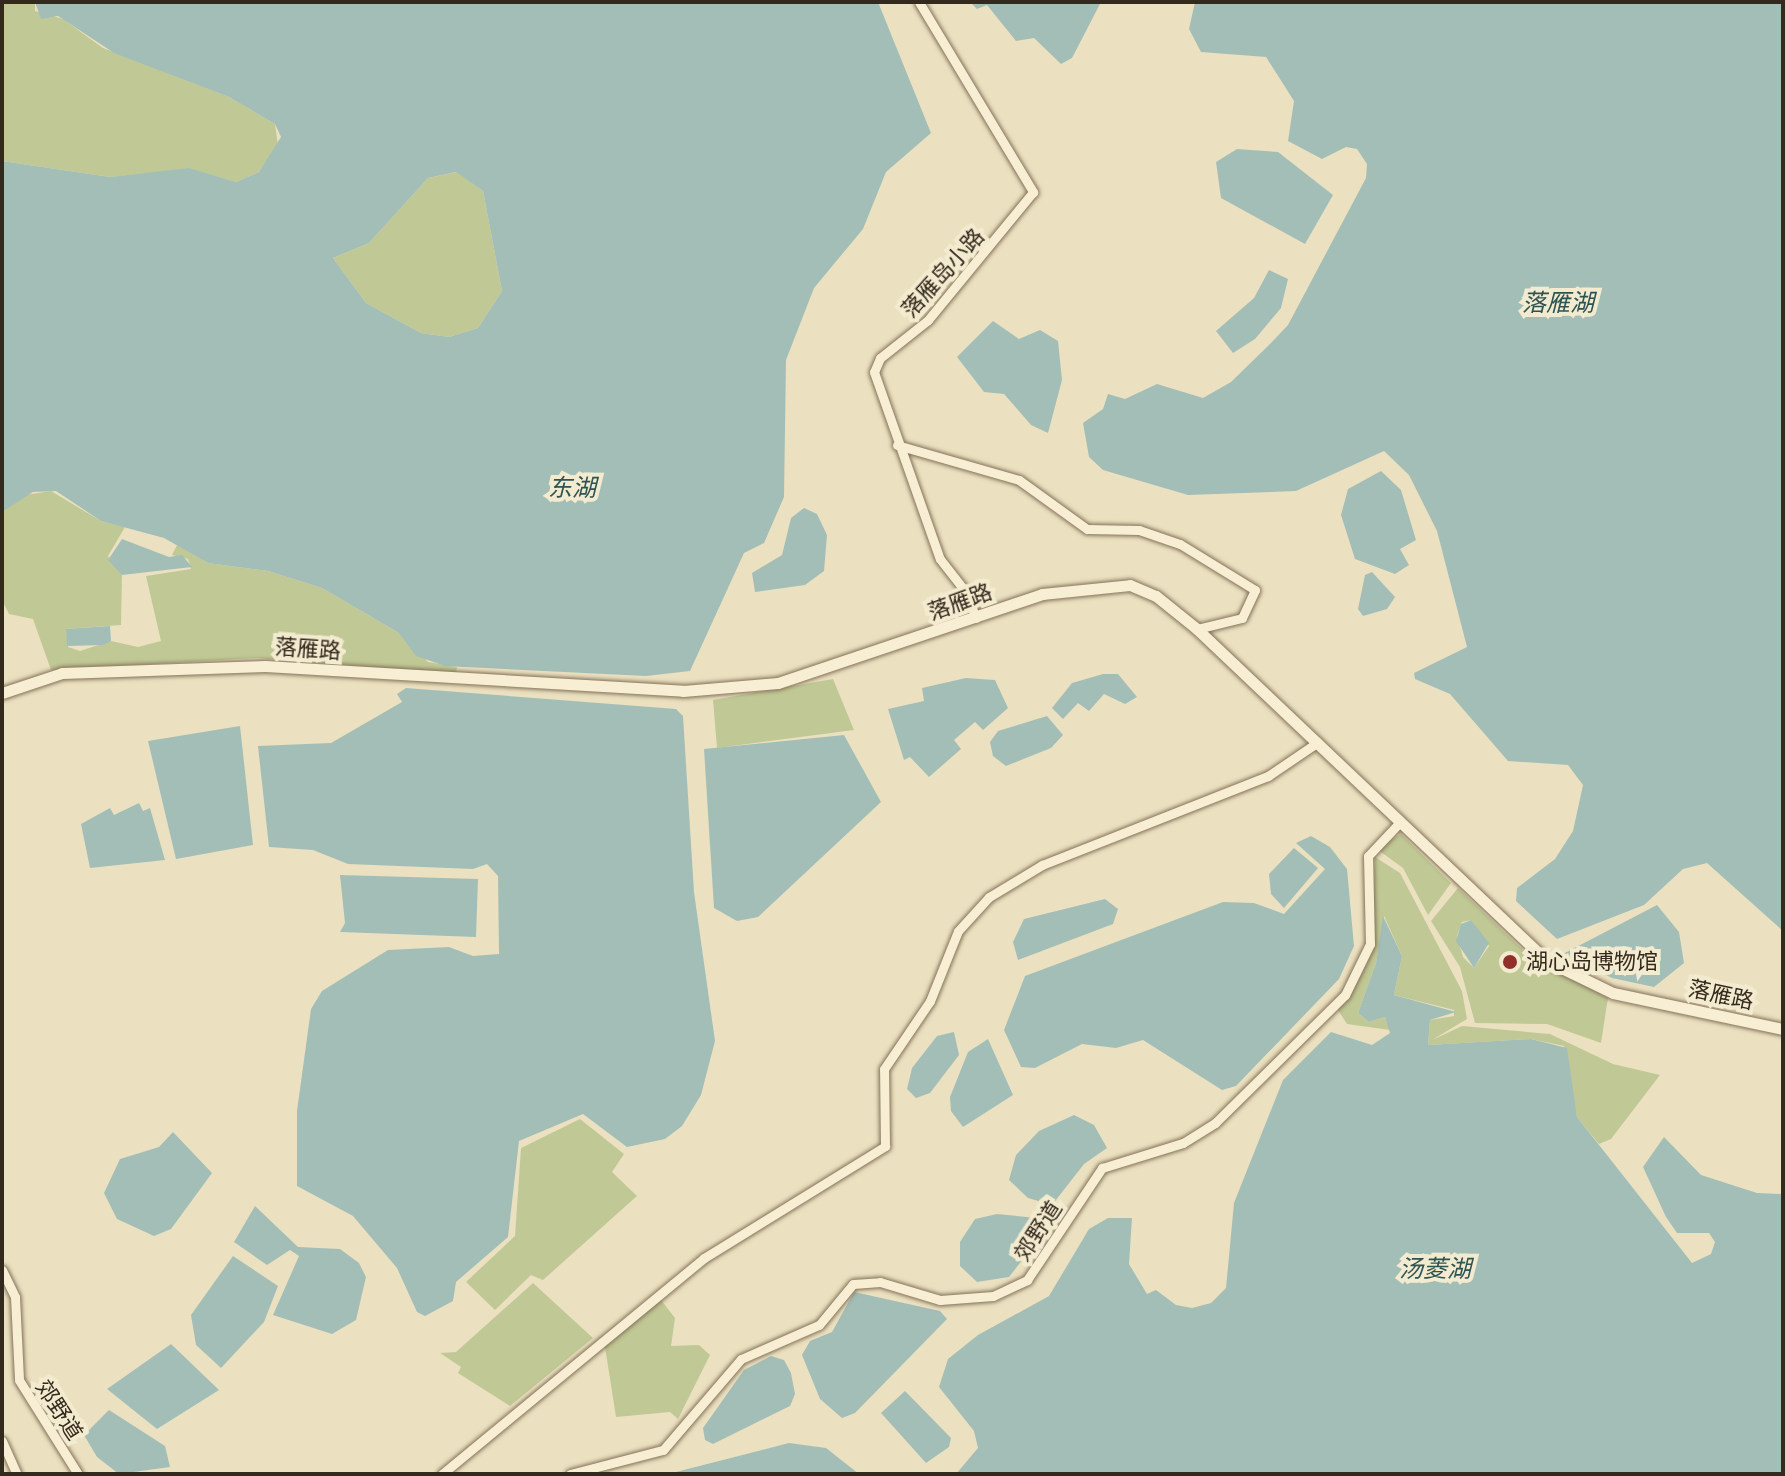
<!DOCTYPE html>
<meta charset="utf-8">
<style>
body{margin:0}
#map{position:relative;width:1785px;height:1476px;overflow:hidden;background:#ebe1c0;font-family:"Source Serif 4","Noto Sans SC",serif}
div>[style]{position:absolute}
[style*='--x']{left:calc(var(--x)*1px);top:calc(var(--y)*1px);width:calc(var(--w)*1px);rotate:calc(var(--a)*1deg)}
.green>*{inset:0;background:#c0c995}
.water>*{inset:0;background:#a3beb7}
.roads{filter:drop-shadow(0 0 2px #847259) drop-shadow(0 0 2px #847259)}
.minor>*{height:9px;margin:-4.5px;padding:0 4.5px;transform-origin:4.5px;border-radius:4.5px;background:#f7eed3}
.tertiary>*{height:11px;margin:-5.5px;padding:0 5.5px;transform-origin:5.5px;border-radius:5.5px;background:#f7eed3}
.dots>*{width:22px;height:22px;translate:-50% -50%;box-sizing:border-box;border:4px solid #f3ebcf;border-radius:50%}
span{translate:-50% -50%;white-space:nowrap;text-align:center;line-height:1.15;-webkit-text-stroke:8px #f3ebcf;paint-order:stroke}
.street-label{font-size:22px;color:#34291d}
.poi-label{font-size:22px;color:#34291d}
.left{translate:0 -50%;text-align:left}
.water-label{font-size:24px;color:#2d5353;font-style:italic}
.frame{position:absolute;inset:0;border:4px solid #34291d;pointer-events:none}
</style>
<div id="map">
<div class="green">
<i style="clip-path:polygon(2px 2px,35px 2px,35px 11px,63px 19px,103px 48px,229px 97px,275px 124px,278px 145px,259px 172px,236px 182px,189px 169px,110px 177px,2px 161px)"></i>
<i style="clip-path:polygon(457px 172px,483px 191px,502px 291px,478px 328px,449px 337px,421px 333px,366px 303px,333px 258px,369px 243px,428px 178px)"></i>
<i style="clip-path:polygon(51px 491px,101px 521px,125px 527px,108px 556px,122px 575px,121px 625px,66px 629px,68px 647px,80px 651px,111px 641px,138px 647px,161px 641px,146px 576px,191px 569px,188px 559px,172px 555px,177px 545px,208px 563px,268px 571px,322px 588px,399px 633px,428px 662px,457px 667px,456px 675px,257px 658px,51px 670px,33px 619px,9px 614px,2px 600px,2px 512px,25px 495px)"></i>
<i style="clip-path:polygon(833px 679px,854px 730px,717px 748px,713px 700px)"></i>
<i style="clip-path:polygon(1401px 834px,1451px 883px,1428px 915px,1403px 868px,1377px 849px)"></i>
<i style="clip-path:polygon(1375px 857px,1400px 873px,1462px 991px,1467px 1019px,1432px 1040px,1462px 1026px,1550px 1034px,1613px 1064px,1660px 1075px,1611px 1139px,1599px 1144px,1577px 1117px,1564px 1046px,1531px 1039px,1428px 1045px,1430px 1020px,1454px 1016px,1454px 1010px,1394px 995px,1402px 956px,1384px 916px,1376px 963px,1358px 1013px,1369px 1022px,1385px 1017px,1390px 1030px,1347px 1024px,1336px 1007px,1361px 975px,1372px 947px)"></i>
<i style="clip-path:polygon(evenodd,1458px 888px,1528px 955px,1608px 998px,1601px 1043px,1547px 1024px,1475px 1023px,1460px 967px,1431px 921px,1458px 888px,1471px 920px,1489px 946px,1474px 968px,1463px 957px,1457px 936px,1462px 922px,1471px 920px)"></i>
<i style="clip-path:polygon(580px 1119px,624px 1154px,612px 1172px,637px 1196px,543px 1280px,531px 1275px,495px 1310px,466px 1282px,515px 1236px,521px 1148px)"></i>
<i style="clip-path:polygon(533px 1283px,593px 1338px,510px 1406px,458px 1373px,461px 1367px,440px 1353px,456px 1352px)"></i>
<i style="clip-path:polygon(661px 1300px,675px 1318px,671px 1346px,699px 1345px,710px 1355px,678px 1419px,670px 1412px,616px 1417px,605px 1347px)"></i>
</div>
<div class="water">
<i style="clip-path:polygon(evenodd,35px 2px,878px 2px,931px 133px,886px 172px,863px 229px,814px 288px,786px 360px,784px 497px,764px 543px,744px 553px,690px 671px,646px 676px,445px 666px,416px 656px,399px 633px,322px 588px,268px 571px,208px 563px,164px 538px,101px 521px,56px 491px,33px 492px,2px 512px,2px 161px,110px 177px,189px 168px,236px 182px,259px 172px,281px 137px,275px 124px,229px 97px,114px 53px,58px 16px,41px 19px,35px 2px,456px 172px,483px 191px,502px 291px,478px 328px,449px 337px,421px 333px,366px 303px,333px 258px,369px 243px,428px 178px,456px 172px)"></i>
<i style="clip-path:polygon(970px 2px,1101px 2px,1072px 58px,1061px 64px,1034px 38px,1016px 41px,987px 5px,977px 9px)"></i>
<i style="clip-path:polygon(1195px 2px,1783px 2px,1783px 931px,1707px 863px,1683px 869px,1644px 905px,1557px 939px,1516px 901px,1517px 888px,1555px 859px,1573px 831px,1583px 785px,1568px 765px,1508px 761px,1450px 694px,1415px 679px,1414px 673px,1467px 647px,1437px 531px,1409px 475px,1384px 451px,1296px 491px,1188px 495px,1103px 470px,1089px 457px,1083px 423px,1103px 409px,1108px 394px,1125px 399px,1157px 384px,1203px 398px,1231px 382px,1271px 343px,1288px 325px,1366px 178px,1367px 164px,1357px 149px,1346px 147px,1322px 159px,1288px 141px,1294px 101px,1266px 57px,1201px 52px,1189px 29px)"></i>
<i style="clip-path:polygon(1237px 149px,1278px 152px,1333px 195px,1305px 244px,1221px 198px,1216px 162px)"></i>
<i style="clip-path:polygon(1269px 270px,1288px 279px,1281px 308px,1255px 339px,1233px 353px,1216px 331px,1254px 298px)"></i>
<i style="clip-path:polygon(993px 321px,1019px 339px,1040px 330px,1058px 341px,1062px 380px,1048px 433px,1031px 425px,1004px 394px,984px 392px,957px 357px)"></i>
<i style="clip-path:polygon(1381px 471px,1401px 490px,1416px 540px,1400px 549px,1409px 565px,1395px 574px,1355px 559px,1341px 515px,1348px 489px)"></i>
<i style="clip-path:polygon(804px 508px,817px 514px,827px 535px,824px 571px,805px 585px,755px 592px,752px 573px,782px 555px,791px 518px)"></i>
<i style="clip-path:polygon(122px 539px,169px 557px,182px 555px,192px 567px,122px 575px,108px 560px)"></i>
<i style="clip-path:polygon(1372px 572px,1395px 597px,1387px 609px,1363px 616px,1358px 609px,1365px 575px)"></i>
<i style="clip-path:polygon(110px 626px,111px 641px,103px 645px,67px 646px,66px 629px)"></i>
<i style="clip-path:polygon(1103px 674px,1118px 674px,1137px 697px,1125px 704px,1104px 694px,1089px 711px,1078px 703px,1063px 719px,1052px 708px,1072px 683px)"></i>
<i style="clip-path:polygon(966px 678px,995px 680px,1008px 708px,983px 730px,975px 722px,954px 740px,961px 749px,929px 777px,910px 757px,904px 760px,888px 709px,924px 701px,922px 688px)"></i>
<i style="clip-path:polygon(406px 688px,676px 709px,683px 716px,694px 892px,715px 1041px,701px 1095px,682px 1126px,665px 1139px,627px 1147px,583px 1114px,519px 1141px,508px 1237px,456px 1282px,453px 1301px,425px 1316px,417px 1312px,397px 1268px,353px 1216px,297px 1186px,297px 1111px,311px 1009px,322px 991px,388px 950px,449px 947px,473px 956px,499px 954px,498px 876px,487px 864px,473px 869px,348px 864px,313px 850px,269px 847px,258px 746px,331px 743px,402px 702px,397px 694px)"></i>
<i style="clip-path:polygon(1047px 716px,1063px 735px,1051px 748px,1006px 766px,993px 756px,990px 742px,998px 731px)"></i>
<i style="clip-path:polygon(240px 726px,253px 845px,176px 859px,148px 741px)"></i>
<i style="clip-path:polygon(844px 735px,881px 802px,758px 917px,737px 921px,714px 908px,704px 749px)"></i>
<i style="clip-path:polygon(139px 803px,143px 811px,150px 808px,165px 860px,90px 868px,81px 824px,110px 808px,114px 815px)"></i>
<i style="clip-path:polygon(1311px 836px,1330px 847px,1347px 869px,1354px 946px,1339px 979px,1236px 1086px,1222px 1090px,1143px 1040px,1116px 1048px,1082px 1044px,1035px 1068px,1021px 1067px,1004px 1030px,1025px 976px,1223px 902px,1254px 903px,1284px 914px,1325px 869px,1296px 843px)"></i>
<i style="clip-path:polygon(1294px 848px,1318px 868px,1284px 908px,1271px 894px,1269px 874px)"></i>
<i style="clip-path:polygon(340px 875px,478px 879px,476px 937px,340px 932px,345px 923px)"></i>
<i style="clip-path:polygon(1105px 899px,1118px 909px,1113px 924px,1018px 960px,1013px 942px,1024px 919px)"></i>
<i style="clip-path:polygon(1657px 905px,1679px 932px,1684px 963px,1654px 987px,1612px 978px,1563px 954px)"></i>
<i style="clip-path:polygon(1383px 916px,1402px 956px,1394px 995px,1456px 1012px,1430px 1020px,1428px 1045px,1531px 1039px,1567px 1048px,1577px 1117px,1692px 1263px,1711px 1254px,1715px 1242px,1709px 1233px,1677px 1233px,1666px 1217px,1643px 1167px,1664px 1137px,1701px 1175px,1757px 1193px,1783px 1194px,1783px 1474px,956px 1474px,978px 1448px,974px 1431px,939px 1387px,948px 1359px,978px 1335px,1049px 1296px,1089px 1229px,1108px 1218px,1132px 1218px,1129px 1264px,1147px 1294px,1156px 1290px,1176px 1305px,1192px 1308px,1211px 1303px,1226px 1288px,1234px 1203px,1283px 1080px,1331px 1032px,1372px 1045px,1390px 1033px,1385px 1017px,1369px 1022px,1358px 1013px,1376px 963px)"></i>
<i style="clip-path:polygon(1471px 920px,1489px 943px,1474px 968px,1456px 941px,1461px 924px)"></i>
<i style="clip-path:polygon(954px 1032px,959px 1055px,930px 1093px,916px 1098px,907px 1089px,912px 1068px,937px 1036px)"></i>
<i style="clip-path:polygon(988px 1039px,1013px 1095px,963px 1127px,951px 1111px,950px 1097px,968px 1052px)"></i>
<i style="clip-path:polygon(1074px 1115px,1094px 1125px,1107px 1148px,1084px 1164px,1052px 1205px,1028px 1198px,1009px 1180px,1016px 1155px,1039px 1131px)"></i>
<i style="clip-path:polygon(173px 1132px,212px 1173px,171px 1229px,154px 1236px,117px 1219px,104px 1193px,120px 1159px,159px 1147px)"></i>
<i style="clip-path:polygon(255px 1206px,298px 1247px,340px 1249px,359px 1263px,366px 1277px,356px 1320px,332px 1334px,273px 1315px,299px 1256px,290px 1250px,267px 1265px,234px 1242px)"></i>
<i style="clip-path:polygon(997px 1214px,1037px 1218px,1046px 1230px,1009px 1277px,977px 1282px,960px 1266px,960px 1242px,975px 1219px)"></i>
<i style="clip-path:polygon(233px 1256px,278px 1286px,264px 1322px,221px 1368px,196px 1345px,191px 1315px)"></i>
<i style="clip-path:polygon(854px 1292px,940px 1311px,947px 1319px,855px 1413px,842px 1418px,820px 1399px,802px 1355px,810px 1341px,832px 1332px)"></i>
<i style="clip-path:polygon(171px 1344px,219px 1390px,157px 1429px,107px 1389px)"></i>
<i style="clip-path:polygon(771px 1356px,784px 1360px,791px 1373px,795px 1394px,790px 1406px,713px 1444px,705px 1440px,703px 1428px,744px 1370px)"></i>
<i style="clip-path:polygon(905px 1391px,951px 1438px,949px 1447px,926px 1463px,881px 1413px)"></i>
<i style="clip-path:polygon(109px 1410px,165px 1446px,170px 1467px,119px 1474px,97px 1457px,84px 1435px)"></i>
<i style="clip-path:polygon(789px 1443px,826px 1448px,859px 1474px,668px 1474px)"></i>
</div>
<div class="roads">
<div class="minor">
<i style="--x:919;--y:2;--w:222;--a:59"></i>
<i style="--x:1033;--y:192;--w:166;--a:129.4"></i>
<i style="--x:928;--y:320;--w:61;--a:141.6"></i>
<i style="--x:880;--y:358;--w:15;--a:113"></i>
<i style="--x:874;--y:372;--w:198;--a:70.6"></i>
<i style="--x:940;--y:559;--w:41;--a:52"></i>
<i style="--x:965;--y:591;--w:29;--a:68"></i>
<i style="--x:897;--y:445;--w:127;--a:16"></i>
<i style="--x:1019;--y:480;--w:84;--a:35.8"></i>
<i style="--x:1087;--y:529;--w:52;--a:1.1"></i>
<i style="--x:1139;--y:530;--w:43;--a:18.9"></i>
<i style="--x:1180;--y:544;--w:88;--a:31.5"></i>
<i style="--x:1255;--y:590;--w:31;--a:115"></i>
<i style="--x:1242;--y:618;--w:46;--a:166.3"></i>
<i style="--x:2;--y:1270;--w:30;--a:64"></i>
<i style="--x:15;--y:1297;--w:83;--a:87.2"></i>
<i style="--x:19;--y:1380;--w:111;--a:57.9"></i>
<i style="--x:2;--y:1441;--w:36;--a:66"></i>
<i style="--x:442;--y:1474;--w:340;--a:-39.5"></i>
<i style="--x:704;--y:1258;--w:213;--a:-31.7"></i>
<i style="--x:885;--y:1146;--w:77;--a:-90.7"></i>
<i style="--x:884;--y:1069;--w:82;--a:-55.9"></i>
<i style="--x:930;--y:1001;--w:75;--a:-68.2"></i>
<i style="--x:958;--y:931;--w:46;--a:-47.6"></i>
<i style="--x:989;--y:897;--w:62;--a:-31.1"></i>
<i style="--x:1042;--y:865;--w:243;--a:-21.5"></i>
<i style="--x:1268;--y:776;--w:60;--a:-34.2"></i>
<i style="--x:570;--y:1474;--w:96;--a:-14.5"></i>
<i style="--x:663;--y:1450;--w:120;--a:-49.4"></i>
<i style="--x:741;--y:1359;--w:85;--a:-23.6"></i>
<i style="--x:819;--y:1325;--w:53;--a:-50.3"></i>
<i style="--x:853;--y:1284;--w:27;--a:-4"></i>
<i style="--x:880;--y:1282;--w:63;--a:16.7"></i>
<i style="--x:940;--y:1300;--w:53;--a:-4.3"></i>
<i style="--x:993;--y:1296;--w:38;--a:-25"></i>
<i style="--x:1027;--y:1280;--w:135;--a:-56.2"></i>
<i style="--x:1102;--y:1168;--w:85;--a:-17.2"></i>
<i style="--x:1183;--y:1143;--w:38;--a:-32"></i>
<i style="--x:1215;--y:1123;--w:182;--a:-44.6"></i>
<i style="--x:1345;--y:995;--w:57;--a:-63.9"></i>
<i style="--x:1370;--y:944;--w:88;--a:-91.3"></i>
<i style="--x:1368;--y:856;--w:47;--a:-46.7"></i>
</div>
<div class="tertiary">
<i style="--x:2;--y:693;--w:63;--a:-18.4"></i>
<i style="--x:62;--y:673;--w:203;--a:-2"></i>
<i style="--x:265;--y:666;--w:419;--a:3.4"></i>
<i style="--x:683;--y:691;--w:95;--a:-4.8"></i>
<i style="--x:778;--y:683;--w:279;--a:-18.6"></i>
<i style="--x:1042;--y:594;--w:88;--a:-5.8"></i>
<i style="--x:1130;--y:585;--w:28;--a:23"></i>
<i style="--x:1156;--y:596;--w:53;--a:38.8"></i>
<i style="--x:1197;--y:629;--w:482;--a:43.5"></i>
<i style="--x:1547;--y:961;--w:73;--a:25.9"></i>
<i style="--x:1613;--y:993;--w:174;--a:12"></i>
</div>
</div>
<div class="dots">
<i style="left:1510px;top:962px;background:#90312c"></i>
</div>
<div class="street-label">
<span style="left:943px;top:273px;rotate:-48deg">落雁岛小路</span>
<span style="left:960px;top:602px;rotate:-20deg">落雁路</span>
<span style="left:308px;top:649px;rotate:4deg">落雁路</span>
<span style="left:1721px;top:995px;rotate:12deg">落雁路</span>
<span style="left:1038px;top:1231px;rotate:-57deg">郊野道</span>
<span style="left:59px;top:1410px;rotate:57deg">郊野道</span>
</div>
<div class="poi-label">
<span class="left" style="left:1526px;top:962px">湖心岛博物馆</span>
</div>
<div class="water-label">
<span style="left:1558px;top:303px">落雁湖</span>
<span style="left:572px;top:488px">东湖</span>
<span style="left:1435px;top:1269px">汤菱湖</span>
</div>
<div class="frame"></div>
</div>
